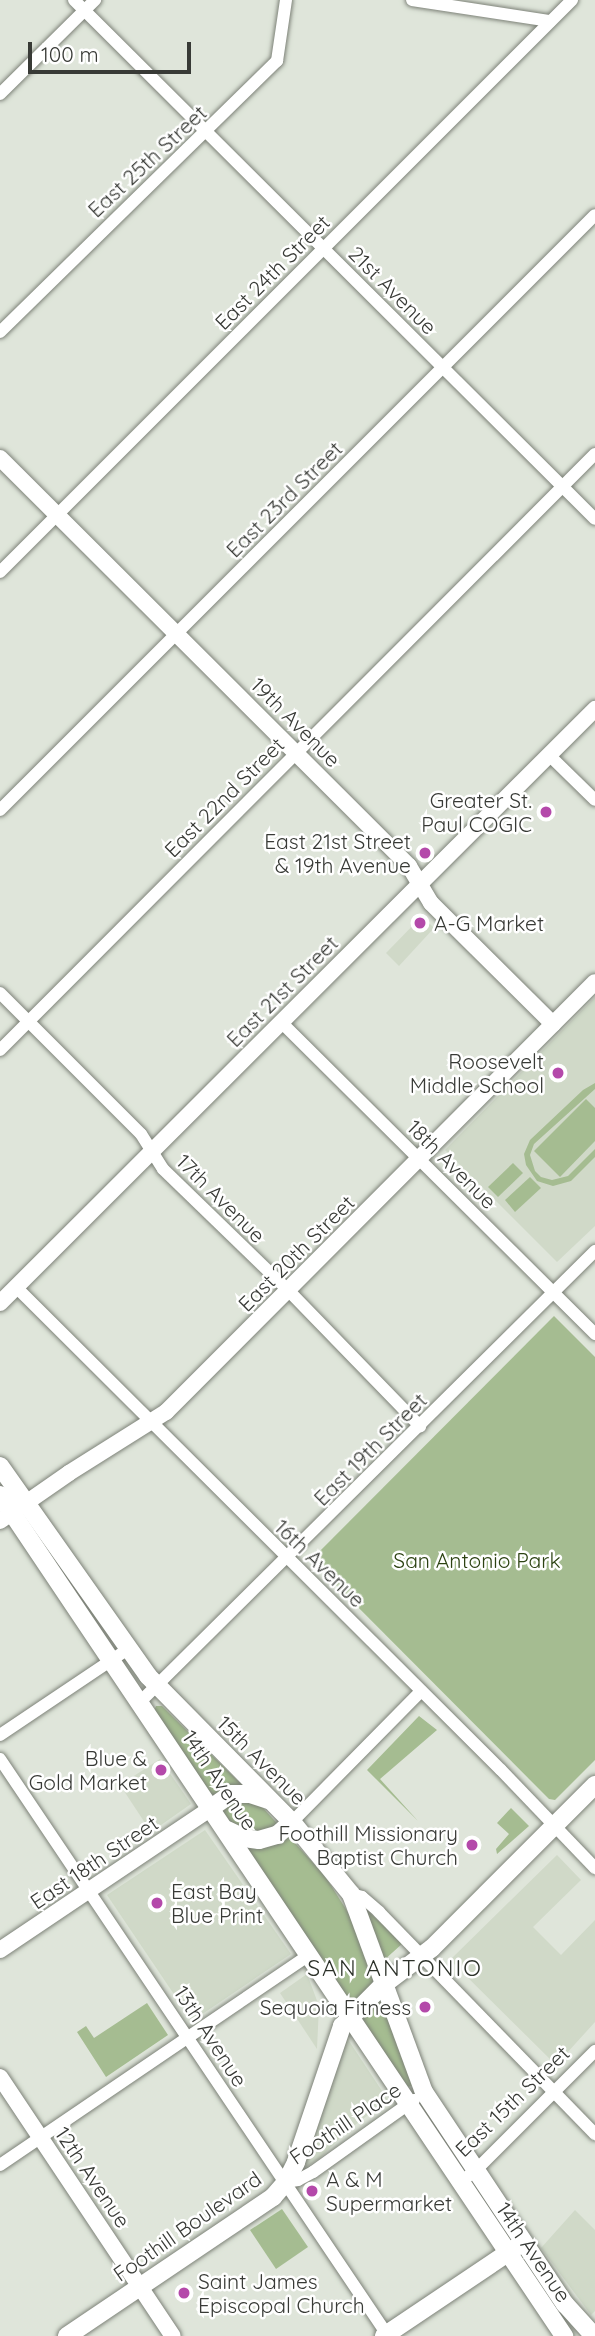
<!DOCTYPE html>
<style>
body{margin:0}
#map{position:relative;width:595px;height:2336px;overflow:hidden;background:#dfe5da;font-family:Quicksand,sans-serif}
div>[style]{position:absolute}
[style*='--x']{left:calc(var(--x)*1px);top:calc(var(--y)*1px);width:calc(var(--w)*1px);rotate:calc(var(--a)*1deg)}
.built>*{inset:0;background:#d0d9c8}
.green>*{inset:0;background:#a5bc91}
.roads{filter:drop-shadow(0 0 2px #7d8278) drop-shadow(0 0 2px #7d8278)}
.minor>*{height:12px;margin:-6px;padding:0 6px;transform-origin:6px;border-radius:6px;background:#fff}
.tertiary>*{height:16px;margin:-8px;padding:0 8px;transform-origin:8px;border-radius:8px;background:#fff}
.secondary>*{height:18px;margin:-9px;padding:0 9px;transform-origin:9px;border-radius:9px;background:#fff}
.dots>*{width:19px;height:19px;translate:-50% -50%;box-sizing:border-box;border:4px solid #fff;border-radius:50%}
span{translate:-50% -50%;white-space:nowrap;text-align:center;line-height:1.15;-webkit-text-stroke:5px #fff;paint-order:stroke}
.street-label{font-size:21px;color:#383a36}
.poi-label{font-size:21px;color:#383a36}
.right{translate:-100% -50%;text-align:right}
.left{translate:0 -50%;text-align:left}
.park-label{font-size:21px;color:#2c4212}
.neighbourhood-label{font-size:23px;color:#2c3129;letter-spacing:2px}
.scale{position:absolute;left:28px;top:42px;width:163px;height:32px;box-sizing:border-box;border:4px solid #383a36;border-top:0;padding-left:9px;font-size:21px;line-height:24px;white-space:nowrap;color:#383a36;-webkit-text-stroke:5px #fff;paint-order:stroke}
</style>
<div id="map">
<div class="built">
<i style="clip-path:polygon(422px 916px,434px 928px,399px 966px,386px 953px)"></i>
<i style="clip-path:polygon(595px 997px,595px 1226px,557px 1262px,445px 1150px)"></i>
<i style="clip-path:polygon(160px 1759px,191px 1804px,151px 1832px,120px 1785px)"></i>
<i style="clip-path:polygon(205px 1830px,291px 1954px,192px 2021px,107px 1895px)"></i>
<i style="clip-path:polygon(557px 1855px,581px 1880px,533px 1927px,561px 1955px,595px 1920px,595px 2022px,556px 2065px,450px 1960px)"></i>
<i style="clip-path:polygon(307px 1974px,319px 2006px,317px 2049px,280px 1993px)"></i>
<i style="clip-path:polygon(347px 2038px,388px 2100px,347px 2131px,320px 2158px,306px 2167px,304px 2164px)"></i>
<i style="clip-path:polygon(575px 2210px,595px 2230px,595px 2311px,591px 2315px,541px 2248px)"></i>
</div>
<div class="green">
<i style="clip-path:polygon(595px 1083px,595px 1089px,534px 1144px,530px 1155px,535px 1171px,541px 1177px,552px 1180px,568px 1176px,595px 1149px,595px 1157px,571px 1181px,553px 1186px,537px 1181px,526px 1165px,524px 1154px,530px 1140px,583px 1090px)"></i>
<i style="clip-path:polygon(586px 1099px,595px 1108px,595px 1141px,560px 1177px,534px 1151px)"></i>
<i style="clip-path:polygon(513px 1163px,523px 1173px,498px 1197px,488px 1187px)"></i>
<i style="clip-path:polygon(530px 1177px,541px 1188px,515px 1212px,505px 1200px)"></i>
<i style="clip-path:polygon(554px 1316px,595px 1357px,595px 1760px,555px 1800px,549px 1799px,311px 1560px)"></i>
<i style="clip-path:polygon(156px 1706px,162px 1706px,244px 1787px,325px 1876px,356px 1925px,360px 1904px,403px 1943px,372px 1971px,413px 2085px,408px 2087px,209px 1795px,154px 1711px)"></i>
<i style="clip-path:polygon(419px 1716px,437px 1730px,380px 1779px,418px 1821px,367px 1770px)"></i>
<i style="clip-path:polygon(511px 1808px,529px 1826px,497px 1854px,496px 1849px,509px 1834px,497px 1823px)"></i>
<i style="clip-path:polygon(147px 2003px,168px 2035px,106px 2077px,77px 2032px,86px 2026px,94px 2038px)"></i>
<i style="clip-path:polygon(282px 2209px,308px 2247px,276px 2269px,250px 2230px)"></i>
</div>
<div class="roads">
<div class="minor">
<i style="--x:74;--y:0;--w:735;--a:44.89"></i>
<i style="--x:412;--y:0;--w:140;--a:8.7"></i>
<i style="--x:0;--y:94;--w:134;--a:-44.7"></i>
<i style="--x:0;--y:332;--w:388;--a:-44.4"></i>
<i style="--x:277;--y:61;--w:62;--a:-81.6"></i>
<i style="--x:0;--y:572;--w:809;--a:-45"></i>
<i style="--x:549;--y:755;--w:64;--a:44.4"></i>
<i style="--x:0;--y:810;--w:841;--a:-45"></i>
<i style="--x:0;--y:993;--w:199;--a:45"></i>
<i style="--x:141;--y:1134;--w:41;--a:57.8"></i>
<i style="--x:163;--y:1169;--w:174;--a:44.1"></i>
<i style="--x:288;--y:1290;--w:190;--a:45.9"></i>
<i style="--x:281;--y:1022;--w:443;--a:44.8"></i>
<i style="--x:0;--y:1050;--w:842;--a:-45.05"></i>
<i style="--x:16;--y:1287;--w:684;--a:44.88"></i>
<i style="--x:501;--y:1770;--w:136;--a:46.2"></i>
<i style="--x:140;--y:1702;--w:641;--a:-44.75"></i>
<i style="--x:0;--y:1735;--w:154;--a:-33.9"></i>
<i style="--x:0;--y:1759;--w:695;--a:56.08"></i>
<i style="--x:292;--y:1822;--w:184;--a:-45.4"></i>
<i style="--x:351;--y:1894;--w:11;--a:15"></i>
<i style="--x:362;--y:1897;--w:23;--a:41"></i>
<i style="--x:379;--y:1912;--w:310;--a:45.8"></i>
<i style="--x:0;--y:2165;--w:375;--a:-34.2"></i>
<i style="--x:286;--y:2182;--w:12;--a:-9"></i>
<i style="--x:298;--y:2180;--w:17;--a:-28"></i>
<i style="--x:313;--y:2172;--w:124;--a:-35.5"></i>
<i style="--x:460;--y:2182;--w:19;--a:-36"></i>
<i style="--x:475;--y:2171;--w:170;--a:-45"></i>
</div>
<div class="tertiary">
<i style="--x:0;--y:458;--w:578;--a:44.93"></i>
<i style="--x:409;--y:866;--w:43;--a:59.3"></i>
<i style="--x:431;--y:903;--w:172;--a:44.8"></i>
<i style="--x:0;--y:1303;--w:841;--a:-44.95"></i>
<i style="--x:0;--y:1521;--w:84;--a:-34.8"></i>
<i style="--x:69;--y:1473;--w:115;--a:-32.2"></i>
<i style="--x:166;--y:1412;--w:607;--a:-45.07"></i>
<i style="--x:0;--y:1950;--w:254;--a:-33.9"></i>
<i style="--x:0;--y:2077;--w:311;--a:56.3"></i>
</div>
<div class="secondary">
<i style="--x:0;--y:1466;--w:257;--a:54.8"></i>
<i style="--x:148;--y:1676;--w:205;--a:45.4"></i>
<i style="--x:292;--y:1822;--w:93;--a:50.7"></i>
<i style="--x:351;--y:1894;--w:211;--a:69.8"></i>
<i style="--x:424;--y:2092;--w:255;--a:56.4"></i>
<i style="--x:565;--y:2304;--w:43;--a:47.8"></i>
<i style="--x:0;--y:1495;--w:1013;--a:56.15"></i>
<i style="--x:211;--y:1808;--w:24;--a:-35"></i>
<i style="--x:231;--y:1794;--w:19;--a:0"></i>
<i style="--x:250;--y:1794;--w:20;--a:18"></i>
<i style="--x:227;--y:1830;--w:19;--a:25"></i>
<i style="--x:244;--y:1838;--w:15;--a:8"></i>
<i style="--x:259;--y:1840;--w:19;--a:-16"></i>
<i style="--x:277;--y:1835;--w:20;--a:-41"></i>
<i style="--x:67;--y:2336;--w:249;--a:-34"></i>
<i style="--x:273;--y:2197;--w:20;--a:-49"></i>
<i style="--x:286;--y:2182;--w:22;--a:-63"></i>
<i style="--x:296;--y:2162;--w:144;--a:-71.3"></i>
<i style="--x:342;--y:2026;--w:58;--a:-45"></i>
<i style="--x:383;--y:1985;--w:61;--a:-37.1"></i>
<i style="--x:432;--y:1948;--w:231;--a:-45"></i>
<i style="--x:384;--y:2336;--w:158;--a:-33.9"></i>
</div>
</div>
<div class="dots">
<i style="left:546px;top:812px;background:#b449aa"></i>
<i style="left:425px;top:853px;background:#b449aa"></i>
<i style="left:420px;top:923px;background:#b449aa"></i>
<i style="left:558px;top:1073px;background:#b449aa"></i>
<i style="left:161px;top:1770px;background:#b449aa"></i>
<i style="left:472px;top:1845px;background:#b449aa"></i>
<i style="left:157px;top:1903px;background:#b449aa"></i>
<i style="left:425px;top:2007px;background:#b449aa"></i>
<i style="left:312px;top:2191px;background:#b449aa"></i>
<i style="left:184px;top:2293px;background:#b449aa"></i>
</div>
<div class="street-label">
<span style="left:147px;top:161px;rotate:-43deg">East 25th Street</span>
<span style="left:272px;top:272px;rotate:-45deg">East 24th Street</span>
<span style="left:393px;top:290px;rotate:45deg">21st Avenue</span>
<span style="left:284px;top:499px;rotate:-45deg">East 23rd Street</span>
<span style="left:296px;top:722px;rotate:45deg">19th Avenue</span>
<span style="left:224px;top:797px;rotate:-45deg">East 22nd Street</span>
<span style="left:282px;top:991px;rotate:-45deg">East 21st Street</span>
<span style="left:452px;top:1164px;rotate:45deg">18th Avenue</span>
<span style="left:221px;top:1198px;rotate:45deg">17th Avenue</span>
<span style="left:296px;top:1253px;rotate:-45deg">East 20th Street</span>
<span style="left:370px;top:1449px;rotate:-45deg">East 19th Street</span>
<span style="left:320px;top:1563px;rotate:44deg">16th Avenue</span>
<span style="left:262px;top:1760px;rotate:45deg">15th Avenue</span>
<span style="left:220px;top:1780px;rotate:56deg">14th Avenue</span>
<span style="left:94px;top:1862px;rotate:-34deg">East 18th Street</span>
<span style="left:211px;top:2036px;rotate:57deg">13th Avenue</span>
<span style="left:512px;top:2101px;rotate:-44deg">East 15th Street</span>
<span style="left:345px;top:2123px;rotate:-34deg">Foothill Place</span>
<span style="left:93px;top:2177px;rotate:56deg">12th Avenue</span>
<span style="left:187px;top:2226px;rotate:-35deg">Foothill Boulevard</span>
<span style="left:534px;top:2252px;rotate:56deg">14th Avenue</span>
</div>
<div class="poi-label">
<span class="right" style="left:532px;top:812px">Greater St.<br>Paul COGIC</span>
<span class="right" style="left:411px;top:853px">East 21st Street<br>&amp; 19th Avenue</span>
<span class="left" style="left:434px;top:923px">A-G Market</span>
<span class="right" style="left:544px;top:1073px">Roosevelt<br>Middle School</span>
<span class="right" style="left:147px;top:1770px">Blue &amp;<br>Gold Market</span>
<span class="right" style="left:458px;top:1845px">Foothill Missionary<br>Baptist Church</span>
<span class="left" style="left:171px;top:1903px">East Bay<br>Blue Print</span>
<span class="right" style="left:411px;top:2007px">Sequoia Fitness</span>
<span class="left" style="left:326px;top:2191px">A &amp; M<br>Supermarket</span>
<span class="left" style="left:198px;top:2293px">Saint James<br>Episcopal Church</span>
</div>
<div class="park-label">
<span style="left:477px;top:1560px">San Antonio Park</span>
</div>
<div class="neighbourhood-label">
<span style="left:395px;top:1968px">SAN ANTONIO</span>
</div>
<div class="scale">100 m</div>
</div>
